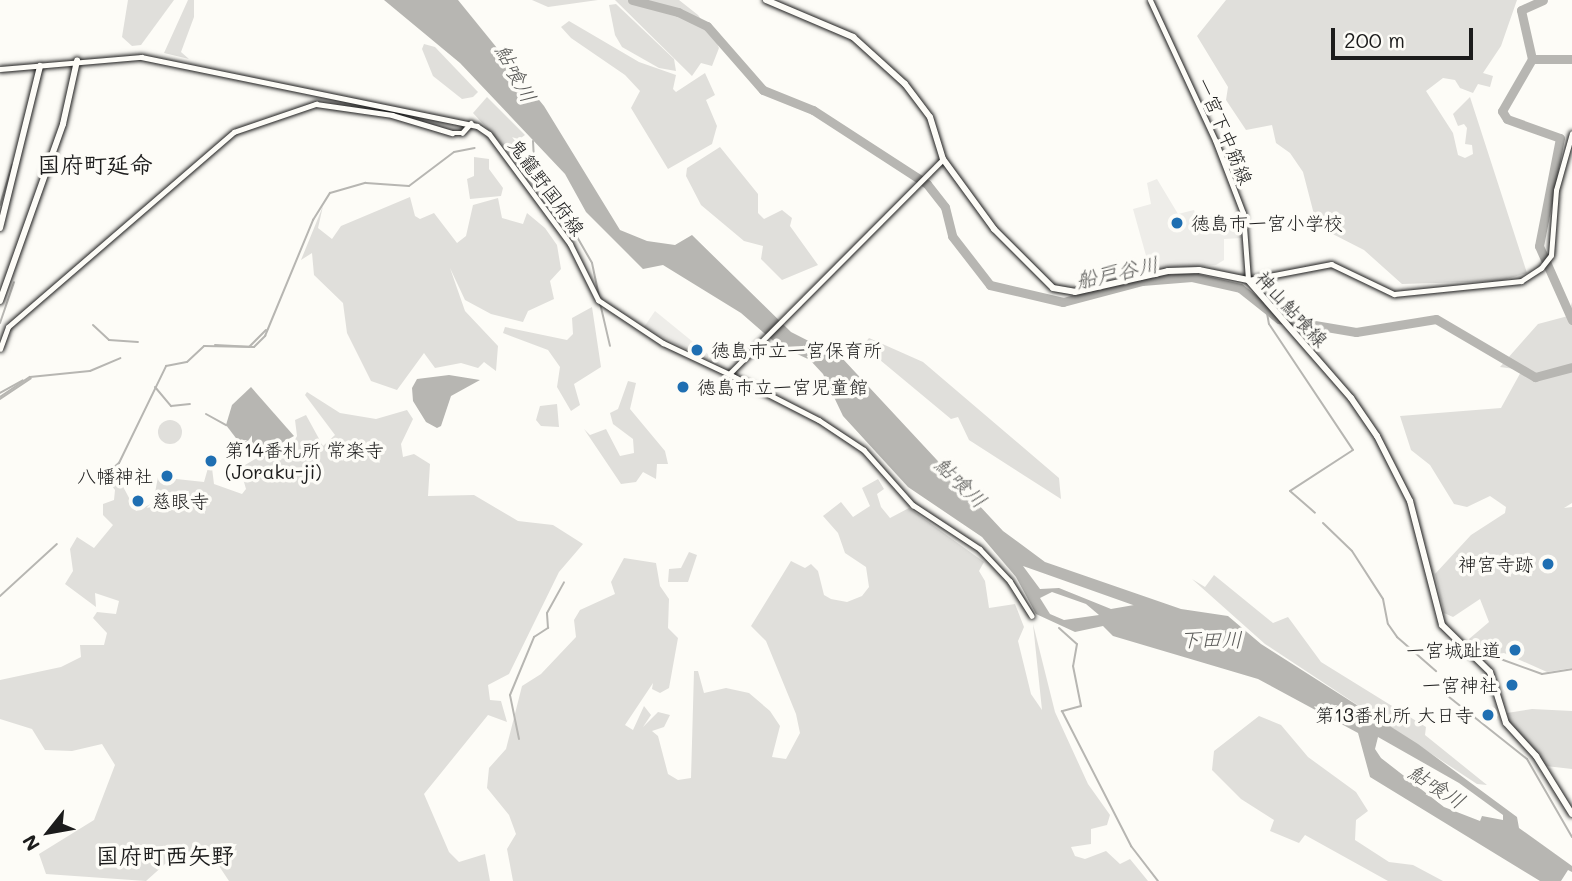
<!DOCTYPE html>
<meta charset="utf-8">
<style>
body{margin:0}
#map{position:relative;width:1572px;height:881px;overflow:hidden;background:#fdfcf7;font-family:Mali,"Klee One",sans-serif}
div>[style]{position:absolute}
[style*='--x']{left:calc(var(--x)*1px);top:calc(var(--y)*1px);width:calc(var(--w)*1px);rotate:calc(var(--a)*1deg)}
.built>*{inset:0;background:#eeede9}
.green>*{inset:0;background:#e0dfdb}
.round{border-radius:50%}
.water>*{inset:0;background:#b7b6b2}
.stream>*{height:2px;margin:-1px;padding:0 1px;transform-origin:1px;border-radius:1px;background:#b7b6b2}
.river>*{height:9px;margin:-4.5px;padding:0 4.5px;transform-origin:4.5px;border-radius:4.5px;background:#b7b6b2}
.roads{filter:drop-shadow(0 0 2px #1c1c1c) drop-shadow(0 0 2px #1c1c1c)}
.tertiary>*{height:4.5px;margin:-2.25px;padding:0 2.25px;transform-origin:2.25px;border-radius:2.25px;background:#fdfcf7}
.secondary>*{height:5px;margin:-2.5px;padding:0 2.5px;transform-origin:2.5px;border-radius:2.5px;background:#fdfcf7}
.primary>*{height:6px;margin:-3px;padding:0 3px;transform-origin:3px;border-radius:3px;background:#fdfcf7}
.trunk>*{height:6px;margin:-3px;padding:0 3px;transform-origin:3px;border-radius:3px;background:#fdfcf7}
.dots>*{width:19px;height:19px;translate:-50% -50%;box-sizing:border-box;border:4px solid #fdfcf7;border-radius:50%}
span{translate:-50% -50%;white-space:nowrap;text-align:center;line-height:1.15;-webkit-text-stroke:7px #fdfcf7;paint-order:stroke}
.street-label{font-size:19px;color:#1c1c1c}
.poi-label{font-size:19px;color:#1c1c1c}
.left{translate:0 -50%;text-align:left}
.right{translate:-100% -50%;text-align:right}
.water-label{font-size:21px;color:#5a5a58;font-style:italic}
.quarter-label{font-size:23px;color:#1c1c1c;font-weight:700}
.north{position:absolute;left:14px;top:797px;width:70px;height:70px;-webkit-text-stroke:5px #fdfcf7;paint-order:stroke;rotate:239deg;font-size:19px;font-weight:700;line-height:28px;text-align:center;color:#1c1c1c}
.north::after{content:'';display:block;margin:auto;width:24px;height:32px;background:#1c1c1c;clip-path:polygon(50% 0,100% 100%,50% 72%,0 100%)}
.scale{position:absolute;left:1331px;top:28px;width:142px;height:32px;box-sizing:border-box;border:4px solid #1c1c1c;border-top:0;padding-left:9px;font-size:21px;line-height:24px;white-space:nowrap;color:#1c1c1c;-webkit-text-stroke:5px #fdfcf7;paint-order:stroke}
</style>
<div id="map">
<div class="built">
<i style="clip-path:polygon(1157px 179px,1178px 214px,1194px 210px,1197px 218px,1214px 216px,1218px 230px,1243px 228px,1243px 238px,1224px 239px,1224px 260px,1216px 265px,1150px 270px,1133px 209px,1151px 204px,1147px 183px)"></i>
<i style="clip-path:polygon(655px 311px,709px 355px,707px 360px,644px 327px)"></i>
</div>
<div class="green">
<i style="clip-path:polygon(128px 0,174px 0,141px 45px,132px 46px,122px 37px)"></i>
<i style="clip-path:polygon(188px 0,194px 0,194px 17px,181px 52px,189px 59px,164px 53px)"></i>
<i style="clip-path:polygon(532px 0,598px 0,548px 7px)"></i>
<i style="clip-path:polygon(615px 0,679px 0,698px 15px,715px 39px,719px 48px,712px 66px,701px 63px,692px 76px)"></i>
<i style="clip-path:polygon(1226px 0,1517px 0,1501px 46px,1483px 73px,1493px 76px,1490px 87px,1478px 84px,1473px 93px,1460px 88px,1455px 80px,1443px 78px,1426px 91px,1453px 133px,1458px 155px,1465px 158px,1473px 154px,1472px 145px,1465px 144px,1467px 128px,1464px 124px,1458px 126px,1453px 114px,1470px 97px,1527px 273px,1500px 281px,1402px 284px,1364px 250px,1317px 226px,1303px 172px,1290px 153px,1276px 143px,1272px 125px,1246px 130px,1226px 100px,1228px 87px,1197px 36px)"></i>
<i style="clip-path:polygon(616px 4px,674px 59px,676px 71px,659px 68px,622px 47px,615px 35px,609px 5px)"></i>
<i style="clip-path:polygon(569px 21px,639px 62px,676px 75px,673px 89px,676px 92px,705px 73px,715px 95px,706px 100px,717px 126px,712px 144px,668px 169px,631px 108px,640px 91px,625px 75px,571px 38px,561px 27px)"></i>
<i style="clip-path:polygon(424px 44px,435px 47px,478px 92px,473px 97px,462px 99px,433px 76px,422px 49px)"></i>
<i style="clip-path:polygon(487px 97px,525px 135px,506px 149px,473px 113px)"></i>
<i style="clip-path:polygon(720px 147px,758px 194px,758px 213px,764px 219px,782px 210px,792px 218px,790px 226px,818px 265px,782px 280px,761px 259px,763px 246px,744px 241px,701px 205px,686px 176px,687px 168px)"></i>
<i style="clip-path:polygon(474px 157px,489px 159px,489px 169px,503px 188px,501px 196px,470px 199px,467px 179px,474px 176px)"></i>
<i style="clip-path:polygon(410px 197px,415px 216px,420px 219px,434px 213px,457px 243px,466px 236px,473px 205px,498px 198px,502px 218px,523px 224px,527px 213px,545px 228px,557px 245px,561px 269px,550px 281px,554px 299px,528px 311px,523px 322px,491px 314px,465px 300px,450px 268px,465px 311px,498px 346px,496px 371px,484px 362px,478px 368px,461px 363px,435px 368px,424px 353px,397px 390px,371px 381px,347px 333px,343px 303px,314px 275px,312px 253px,301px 260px,323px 206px,318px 228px,332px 239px,341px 226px)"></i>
<i style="clip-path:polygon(1572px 302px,1572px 503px,1564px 508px,1572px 507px,1572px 668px,1547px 672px,1504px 653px,1479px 657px,1469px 639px,1489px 622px,1480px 599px,1453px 617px,1444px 613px,1435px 574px,1471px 535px,1505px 513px,1506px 507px,1490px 496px,1467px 507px,1454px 504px,1430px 465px,1411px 450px,1400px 416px,1501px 408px,1522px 370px,1500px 367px,1538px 324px,1568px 316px)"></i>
<i style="clip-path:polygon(592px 307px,601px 367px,574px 384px,580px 405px,571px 411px,557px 387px,560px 367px,548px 350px,503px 333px,505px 327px,567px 340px,573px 334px,572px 318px)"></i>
<i style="clip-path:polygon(869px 338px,923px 362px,1059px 478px,1061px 499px,969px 440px,958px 417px,951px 419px,868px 350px,865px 343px)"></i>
<i style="clip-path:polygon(628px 381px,636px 383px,630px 409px,665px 451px,668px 464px,657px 464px,656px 479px,643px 472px,636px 482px,621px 484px,584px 429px,590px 435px,606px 429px,620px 456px,634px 453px,633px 439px,613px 424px,610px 413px,618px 409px)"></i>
<i style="clip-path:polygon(307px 392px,340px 413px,376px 419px,407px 410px,413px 419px,401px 444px,403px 457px,414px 454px,430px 464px,428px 496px,474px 495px,518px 521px,553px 525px,583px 544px,559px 572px,509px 674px,488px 685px,490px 700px,501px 701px,507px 722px,488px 715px,424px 794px,449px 852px,459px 862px,485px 854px,490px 881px,229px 881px,211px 854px,174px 856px,146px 881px,46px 874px,39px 854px,94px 820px,115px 765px,102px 744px,72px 751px,45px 750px,32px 729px,0 719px,0 680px,61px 667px,81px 657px,80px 645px,104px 645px,107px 633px,93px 618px,97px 612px,116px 614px,119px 601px,95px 593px,96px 607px,65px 584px,73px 571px,70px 549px,77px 537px,94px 548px,113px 525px,103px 515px,103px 504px,114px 500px,115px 490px,109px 482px,119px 479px,136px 511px,153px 503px,158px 477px,204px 482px,208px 468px,212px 468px,214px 484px,242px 494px,246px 489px,240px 468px,262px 455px,290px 449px,297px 436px,295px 420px,306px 415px,323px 446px,335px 435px,305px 395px)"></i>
<i style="clip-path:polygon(557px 404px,559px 427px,541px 426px,536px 420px,540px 406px)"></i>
<i class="round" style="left:158px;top:420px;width:24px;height:24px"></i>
<i style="clip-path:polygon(878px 479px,884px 489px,877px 494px,881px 507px,890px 518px,909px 508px,984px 562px,979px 571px,985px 581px,989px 608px,1015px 604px,1024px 627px,1018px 641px,1031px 694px,1042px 710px,1033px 624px,1055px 712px,1088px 784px,1110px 815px,1107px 825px,1091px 829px,1091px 844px,1071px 847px,1075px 856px,1085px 859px,1106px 851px,1120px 864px,1130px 859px,1148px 881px,513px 881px,507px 849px,516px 834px,509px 815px,487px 788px,489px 768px,506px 749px,522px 686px,541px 674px,576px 637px,574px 620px,580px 610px,615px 594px,611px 582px,624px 558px,656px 563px,660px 586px,669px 599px,668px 628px,678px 638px,669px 688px,660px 693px,652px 689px,653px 683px,625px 725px,633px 730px,644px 706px,651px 715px,643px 727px,658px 712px,670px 715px,664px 727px,652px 731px,658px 736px,668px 774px,678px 780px,691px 778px,694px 671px,698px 671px,704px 693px,726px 688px,749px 693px,770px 711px,780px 726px,772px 757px,786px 759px,800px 733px,796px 714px,766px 641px,751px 626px,791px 561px,805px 568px,811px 564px,818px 571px,824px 595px,831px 599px,847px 602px,862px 596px,869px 587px,866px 567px,845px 553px,838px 533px,823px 516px,841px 502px,853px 517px,870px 506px,862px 488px)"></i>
<i style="clip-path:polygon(689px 552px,697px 555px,688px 582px,668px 582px,669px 569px,681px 568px)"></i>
<i style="clip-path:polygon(1214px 575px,1273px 623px,1288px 617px,1321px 662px,1426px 727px,1425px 735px,1487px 785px,1477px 784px,1265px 644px,1192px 579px,1205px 587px)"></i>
<i style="clip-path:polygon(1532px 709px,1572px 711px,1572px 769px,1546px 766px,1509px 723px,1507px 713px)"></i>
<i style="clip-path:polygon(1259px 716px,1281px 725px,1308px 757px,1356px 792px,1368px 811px,1356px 820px,1355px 840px,1389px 862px,1413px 865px,1443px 881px,1388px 881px,1305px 835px,1299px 843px,1270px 831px,1274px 820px,1241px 799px,1212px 770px,1214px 751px)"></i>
</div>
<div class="water">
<i style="clip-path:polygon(evenodd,384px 0,458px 0,544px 106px,620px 230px,647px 241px,675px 245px,692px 235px,791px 332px,842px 358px,1003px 531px,1045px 562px,1181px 609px,1228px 616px,1261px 644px,1418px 744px,1517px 817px,1519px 828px,1572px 866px,1572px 872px,1568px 870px,1561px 881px,1540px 881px,1370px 777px,1358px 733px,1258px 679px,1113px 636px,1103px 626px,1075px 632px,1036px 614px,1016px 577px,982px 537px,908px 487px,843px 416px,823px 374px,810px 360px,778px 345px,741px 313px,663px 265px,643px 269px,586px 212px,565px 174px,460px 63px,384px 0,1023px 566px,1133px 605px,1134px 605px,1111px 609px,1059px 588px,1040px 589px,1023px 566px,384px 0,1052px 592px,1086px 604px,1099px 615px,1064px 620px,1050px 614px,1040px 598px,1052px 592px,384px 0,1378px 737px,1459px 783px,1503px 815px,1503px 820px,1482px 816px,1480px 821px,1444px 807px,1381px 758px,1375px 749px,1378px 737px)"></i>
<i style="clip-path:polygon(449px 375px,480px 380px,451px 396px,441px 426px,437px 428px,426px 422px,413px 401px,412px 388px,417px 379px)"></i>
<i style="clip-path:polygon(251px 387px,294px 436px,267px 451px,245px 450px,226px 425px,232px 405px)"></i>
</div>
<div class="stream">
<i style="--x:533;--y:141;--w:21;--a:87"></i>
<i style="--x:534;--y:162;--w:116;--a:60.1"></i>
<i style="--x:592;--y:263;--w:35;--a:78"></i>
<i style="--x:0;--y:205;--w:42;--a:-73.3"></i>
<i style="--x:600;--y:303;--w:44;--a:76.9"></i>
<i style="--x:1267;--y:313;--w:11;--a:80"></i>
<i style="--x:1269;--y:324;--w:151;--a:56.3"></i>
<i style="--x:1353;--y:450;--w:75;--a:146.9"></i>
<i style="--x:1290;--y:491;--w:33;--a:41"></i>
<i style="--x:0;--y:323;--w:43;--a:-71.1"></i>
<i style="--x:93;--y:325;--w:22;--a:43"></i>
<i style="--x:109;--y:340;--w:29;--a:4"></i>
<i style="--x:215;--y:345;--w:34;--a:3"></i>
<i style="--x:249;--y:347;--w:24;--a:-45"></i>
<i style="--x:155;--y:387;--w:25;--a:50"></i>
<i style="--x:171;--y:406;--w:19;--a:-6"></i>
<i style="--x:0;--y:393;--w:26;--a:-29"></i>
<i style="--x:0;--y:397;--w:36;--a:-34"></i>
<i style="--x:30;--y:377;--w:60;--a:-5.7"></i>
<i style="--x:90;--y:371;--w:33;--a:-23"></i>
<i style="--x:0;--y:399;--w:37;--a:-34"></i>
<i style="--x:206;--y:414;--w:23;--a:29"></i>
<i style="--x:104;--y:476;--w:20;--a:-41"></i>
<i style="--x:119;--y:463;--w:108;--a:-64.1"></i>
<i style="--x:166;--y:366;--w:21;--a:-11"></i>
<i style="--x:187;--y:362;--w:23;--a:-43"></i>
<i style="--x:204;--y:346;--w:50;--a:1.1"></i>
<i style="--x:254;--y:347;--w:16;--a:-45"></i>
<i style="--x:265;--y:336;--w:126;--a:-67.5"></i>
<i style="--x:313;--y:220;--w:32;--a:-58"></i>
<i style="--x:330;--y:193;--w:37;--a:-16"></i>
<i style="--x:366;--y:183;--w:43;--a:4"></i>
<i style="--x:409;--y:186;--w:56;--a:-37.1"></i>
<i style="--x:454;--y:152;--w:21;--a:-11"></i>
<i style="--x:1323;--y:523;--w:40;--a:44"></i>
<i style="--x:1352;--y:551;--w:57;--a:57.1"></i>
<i style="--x:1383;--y:599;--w:25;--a:79"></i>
<i style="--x:1388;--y:624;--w:16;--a:55"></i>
<i style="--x:1397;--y:637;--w:52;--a:41.1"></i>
<i style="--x:0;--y:596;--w:77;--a:-42.4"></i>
<i style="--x:1059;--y:628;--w:24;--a:42"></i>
<i style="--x:1077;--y:644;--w:22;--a:100"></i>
<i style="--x:1073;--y:666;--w:41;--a:78.7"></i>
<i style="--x:1081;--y:706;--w:20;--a:165"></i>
<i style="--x:1062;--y:711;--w:152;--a:62.9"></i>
<i style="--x:1131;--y:846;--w:44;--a:52.4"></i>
<i style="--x:1495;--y:657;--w:50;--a:19.9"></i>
<i style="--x:1542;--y:674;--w:30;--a:-9"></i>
<i style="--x:1444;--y:693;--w:106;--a:38.5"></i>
<i style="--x:1527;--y:759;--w:90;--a:60"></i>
<i style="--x:519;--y:739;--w:45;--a:-101.6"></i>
<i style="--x:510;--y:695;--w:63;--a:-67.5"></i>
<i style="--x:534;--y:637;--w:17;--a:-33"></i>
<i style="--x:548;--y:628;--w:15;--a:-94"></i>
<i style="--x:547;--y:613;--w:35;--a:-61"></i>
</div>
<div class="river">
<i style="--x:632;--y:0;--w:48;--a:14.6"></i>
<i style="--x:678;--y:12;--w:32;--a:26"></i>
<i style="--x:707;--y:26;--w:85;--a:48.8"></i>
<i style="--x:763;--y:90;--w:54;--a:21.8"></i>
<i style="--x:813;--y:110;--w:136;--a:33"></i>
<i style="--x:927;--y:184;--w:29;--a:52"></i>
<i style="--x:945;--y:207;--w:30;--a:76"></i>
<i style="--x:952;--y:236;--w:62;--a:52.2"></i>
<i style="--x:990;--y:285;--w:75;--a:13.1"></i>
<i style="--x:1063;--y:302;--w:82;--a:-14.9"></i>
<i style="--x:1142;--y:281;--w:50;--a:-4.6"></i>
<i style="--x:1192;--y:277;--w:49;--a:12.9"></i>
<i style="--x:1240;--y:288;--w:50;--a:38.5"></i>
<i style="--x:1279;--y:319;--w:78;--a:9.6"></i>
<i style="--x:1356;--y:332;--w:81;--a:-9.2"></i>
<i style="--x:1436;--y:319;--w:115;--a:30.4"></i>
<i style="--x:1535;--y:377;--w:38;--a:-15"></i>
<i style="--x:1532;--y:59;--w:60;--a:120"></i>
<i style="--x:1502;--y:111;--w:9;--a:58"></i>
<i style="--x:1507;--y:119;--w:56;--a:19.7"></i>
<i style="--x:1560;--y:138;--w:110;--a:101"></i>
<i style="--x:1539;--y:246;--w:81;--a:66"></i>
<i style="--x:1532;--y:59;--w:50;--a:-102.7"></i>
<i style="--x:1521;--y:10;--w:24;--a:-24"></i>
<i style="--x:1532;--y:59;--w:40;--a:0"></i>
</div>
<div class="roads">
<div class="tertiary">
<i style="--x:0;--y:349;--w:23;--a:-70"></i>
<i style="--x:8;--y:327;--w:298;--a:-40.8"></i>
<i style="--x:234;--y:132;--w:87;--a:-18.9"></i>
<i style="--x:316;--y:104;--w:77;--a:8.2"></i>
<i style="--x:392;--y:115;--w:63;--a:16.7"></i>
<i style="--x:452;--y:133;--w:10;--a:0"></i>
<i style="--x:462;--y:133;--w:13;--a:-48"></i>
<i style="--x:729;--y:374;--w:101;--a:27.1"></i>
<i style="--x:819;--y:420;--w:54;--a:33.7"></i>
<i style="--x:864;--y:450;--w:74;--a:48.3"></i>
<i style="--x:913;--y:505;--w:80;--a:33.3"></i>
<i style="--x:980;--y:549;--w:44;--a:46.8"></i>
<i style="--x:1010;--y:581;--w:41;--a:57.8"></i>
</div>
<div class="secondary">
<i style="--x:1150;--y:0;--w:154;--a:65.1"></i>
<i style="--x:1215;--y:140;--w:78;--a:69"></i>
<i style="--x:1243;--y:213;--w:67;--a:85.7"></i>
<i style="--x:1248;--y:280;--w:85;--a:-10.9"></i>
<i style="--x:1331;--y:264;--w:70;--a:25.5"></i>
<i style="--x:1394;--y:294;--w:128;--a:-5.8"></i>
<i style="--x:1521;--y:281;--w:24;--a:-33"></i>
<i style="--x:1541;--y:268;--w:16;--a:-52"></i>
<i style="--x:1551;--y:255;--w:65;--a:-85.6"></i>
<i style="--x:1556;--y:190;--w:59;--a:-74.3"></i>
<i style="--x:0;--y:69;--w:142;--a:-4.9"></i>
<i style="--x:141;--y:57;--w:343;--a:11.6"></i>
<i style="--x:477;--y:126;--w:14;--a:34"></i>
<i style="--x:489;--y:134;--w:137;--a:53.6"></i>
<i style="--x:570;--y:244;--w:63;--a:63.4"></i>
<i style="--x:598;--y:300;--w:78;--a:33.5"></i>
<i style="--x:663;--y:343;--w:73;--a:25.2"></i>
<i style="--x:729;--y:374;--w:303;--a:-45.1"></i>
</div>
<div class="primary">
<i style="--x:766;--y:0;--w:95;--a:23"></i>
<i style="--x:853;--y:37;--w:70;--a:42.1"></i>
<i style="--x:905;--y:84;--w:41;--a:52.9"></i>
<i style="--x:930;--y:117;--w:44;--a:72.8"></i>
<i style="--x:943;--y:159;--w:87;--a:53.9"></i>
<i style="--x:994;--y:229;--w:83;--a:45"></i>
<i style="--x:1053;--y:288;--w:22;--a:10"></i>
<i style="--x:1075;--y:292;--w:95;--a:-12.7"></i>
<i style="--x:1168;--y:271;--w:31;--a:-2"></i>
<i style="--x:1199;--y:270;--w:50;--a:11.5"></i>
<i style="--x:1248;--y:280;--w:157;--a:48.9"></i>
<i style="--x:1351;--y:398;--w:46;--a:55.6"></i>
<i style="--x:1377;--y:436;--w:73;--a:63.1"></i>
<i style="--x:1410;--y:501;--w:128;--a:75.5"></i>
<i style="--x:1442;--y:625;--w:67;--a:44.4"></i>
<i style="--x:1490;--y:672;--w:53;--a:72.6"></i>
<i style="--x:1506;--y:723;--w:45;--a:47.7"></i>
<i style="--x:1536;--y:756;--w:68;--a:58.2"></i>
</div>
<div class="trunk">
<i style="--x:0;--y:228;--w:167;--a:-76.1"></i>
<i style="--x:0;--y:301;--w:188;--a:-70.4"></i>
<i style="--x:63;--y:124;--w:65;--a:-77.5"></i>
</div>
</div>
<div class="dots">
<i style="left:1177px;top:223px;background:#1f6fb2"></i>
<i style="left:697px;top:350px;background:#1f6fb2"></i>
<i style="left:683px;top:387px;background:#1f6fb2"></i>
<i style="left:211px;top:461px;background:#1f6fb2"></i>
<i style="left:167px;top:476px;background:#1f6fb2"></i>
<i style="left:138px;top:501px;background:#1f6fb2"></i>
<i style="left:1548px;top:564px;background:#1f6fb2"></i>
<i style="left:1515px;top:650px;background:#1f6fb2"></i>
<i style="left:1512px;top:685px;background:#1f6fb2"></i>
<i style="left:1488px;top:715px;background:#1f6fb2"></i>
</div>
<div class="street-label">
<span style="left:1225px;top:131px;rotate:67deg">一宮下中筋線</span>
<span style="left:547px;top:187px;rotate:54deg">鬼籠野国府線</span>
<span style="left:1292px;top:309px;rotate:47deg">神山鮎喰線</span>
</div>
<div class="poi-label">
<span class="left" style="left:1191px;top:223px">徳島市一宮小学校</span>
<span class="left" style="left:711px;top:350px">徳島市立一宮保育所</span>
<span class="left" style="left:697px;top:387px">徳島市立一宮児童館</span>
<span class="left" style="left:225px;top:461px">第14番札所 常楽寺<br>(Joraku-ji)</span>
<span class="right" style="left:153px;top:476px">八幡神社</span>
<span class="left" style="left:152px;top:501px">慈眼寺</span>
<span class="right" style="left:1534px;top:564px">神宮寺跡</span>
<span class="right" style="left:1501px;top:650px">一宮城趾道</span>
<span class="right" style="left:1498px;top:685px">一宮神社</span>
<span class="right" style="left:1474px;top:715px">第13番札所 大日寺</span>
</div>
<div class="water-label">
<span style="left:516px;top:73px;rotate:62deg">鮎喰川</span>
<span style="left:1117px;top:272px;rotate:-12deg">船戸谷川</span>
<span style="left:961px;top:482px;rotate:44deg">鮎喰川</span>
<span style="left:1211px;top:639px">下田川</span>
<span style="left:1437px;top:786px;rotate:33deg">鮎喰川</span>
</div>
<div class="quarter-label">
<span style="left:95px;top:164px">国府町延命</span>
<span style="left:165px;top:855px">国府町西矢野</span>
</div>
<div class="north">N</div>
<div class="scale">200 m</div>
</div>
